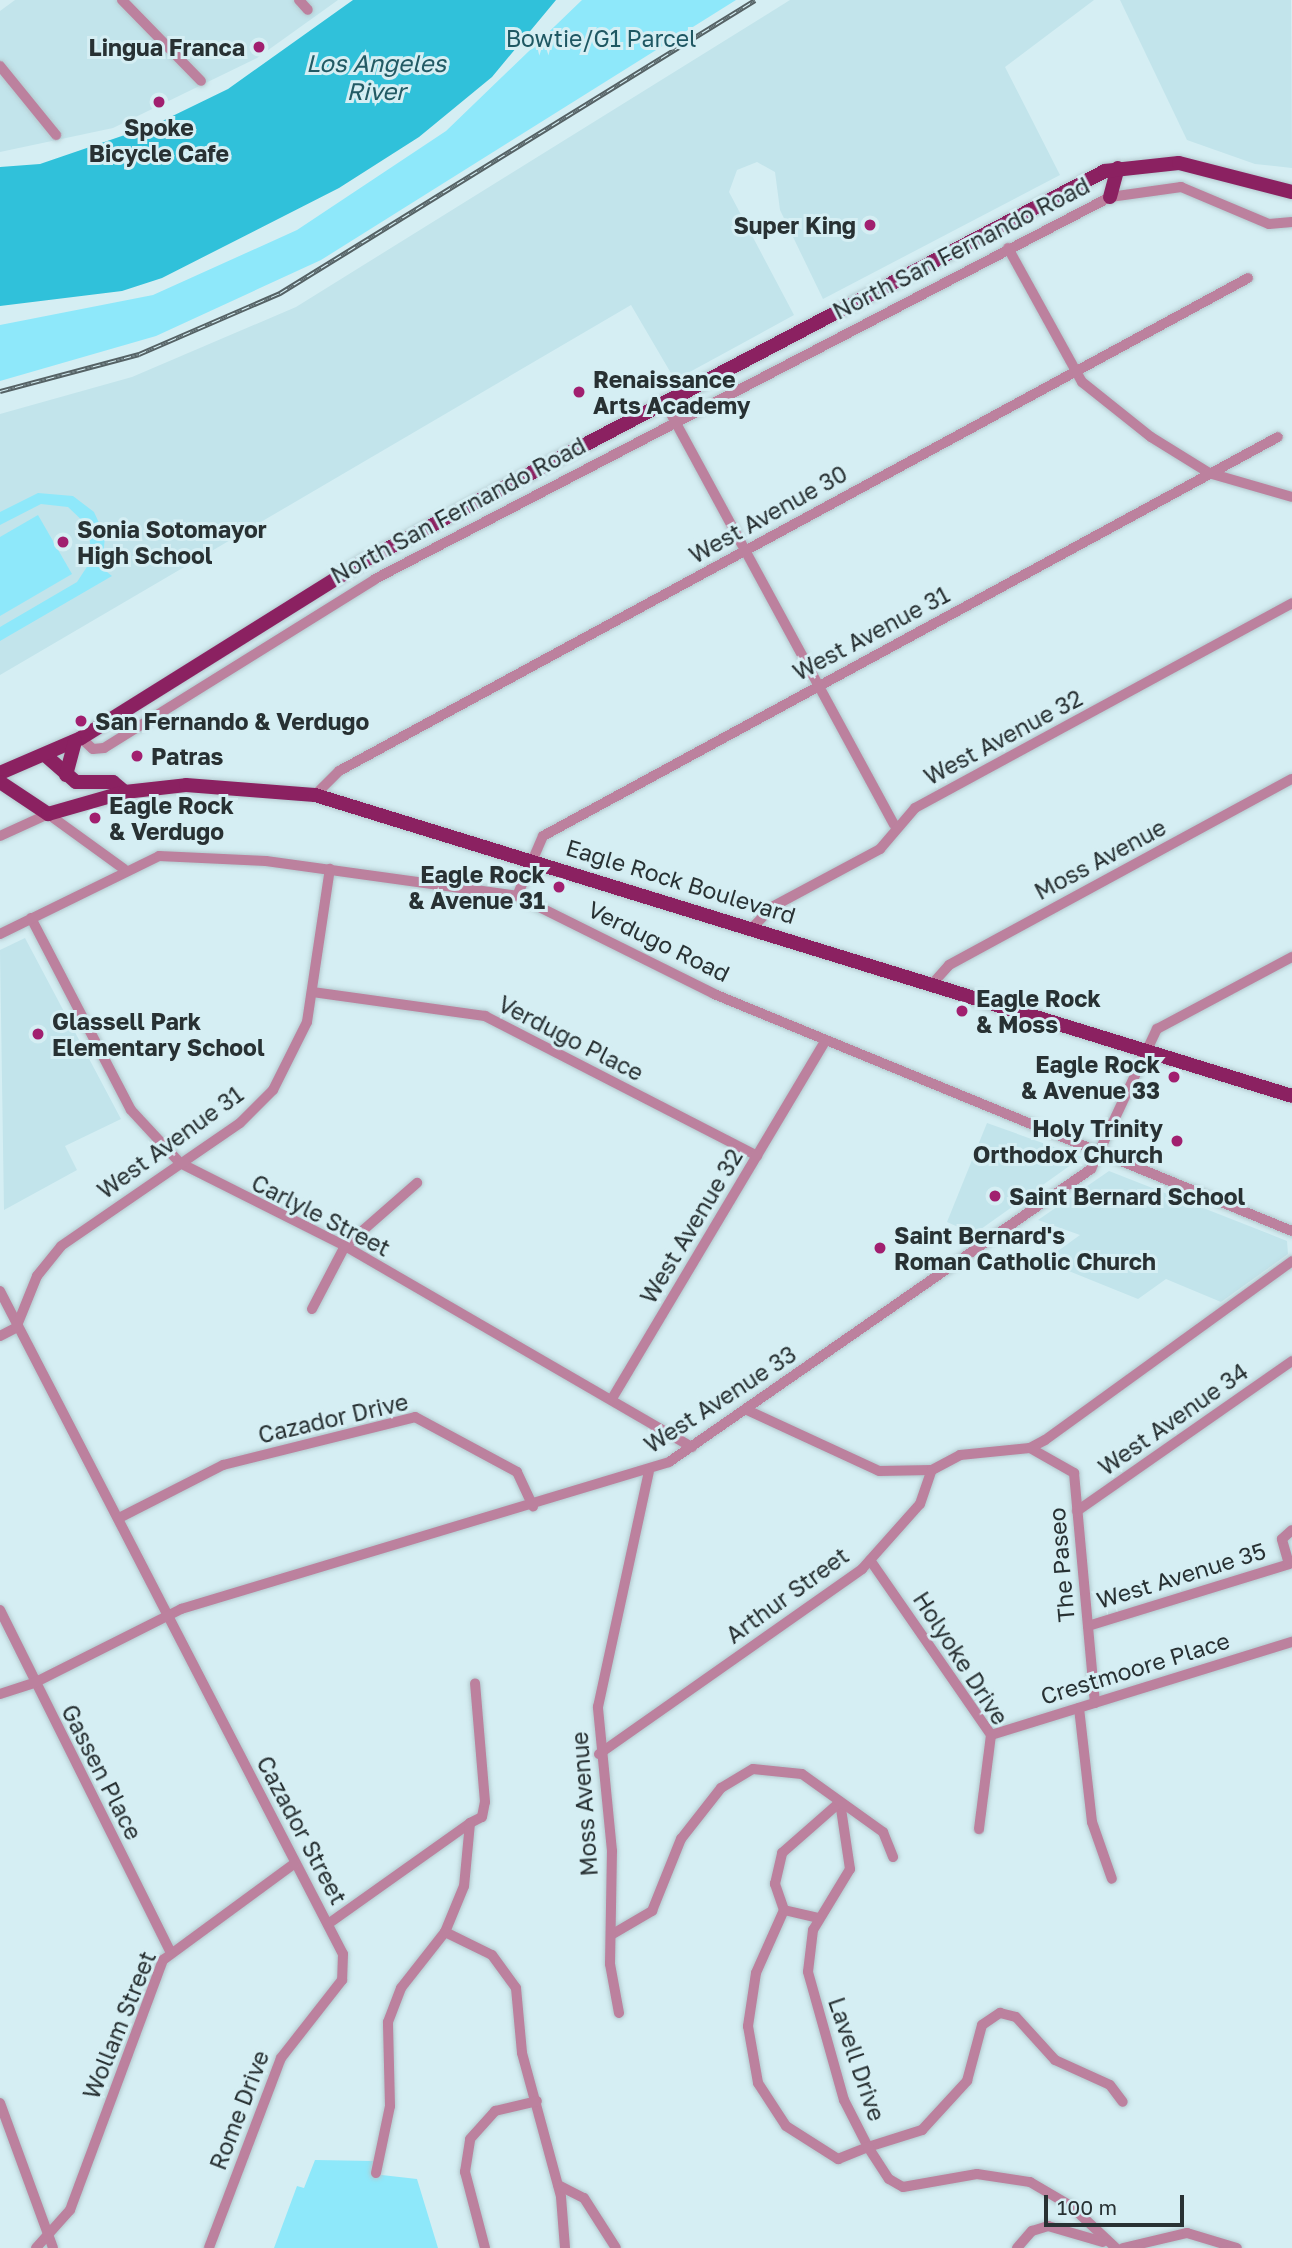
<!DOCTYPE html>
<style>
body{margin:0}
#map{position:relative;width:1292px;height:2248px;overflow:hidden;background:#d5eef3;font-family:"Golos Text",sans-serif}
div>[style]{position:absolute}
[style*='--x']{left:calc(var(--x)*1px);top:calc(var(--y)*1px);width:calc(var(--w)*1px);rotate:calc(var(--a)*1deg)}
.built>*{inset:0;background:#c2e4eb}
.green>*{inset:0;background:#8ee8fa}
.water>*{inset:0;background:#30c1da}
.roads{filter:drop-shadow(0 0 2px #b2c8cd) drop-shadow(0 0 2px #b2c8cd)}
.minor>*{height:10px;margin:-5px;padding:0 5px;transform-origin:5px;border-radius:5px;background:#bc819e}
.major>*{height:14px;margin:-7px;padding:0 7px;transform-origin:7px;border-radius:7px;background:#8b2161}
.rail>*{height:5px;margin-top:-2.5px;transform-origin:0;background:repeating-linear-gradient(90deg,#d5eef3 0 8px,#556265 0 16px);box-sizing:border-box;border-block:2px solid #556265}
.dots>*{width:19px;height:19px;translate:-50% -50%;box-sizing:border-box;border:4px solid #d5eef3;border-radius:50%}
span{translate:-50% -50%;white-space:nowrap;text-align:center;line-height:1.15;-webkit-text-stroke:6px #d5eef3;paint-order:stroke}
.park-label{font-size:23px;color:#1e5762}
.poi-label{font-size:23px;color:#283133;font-weight:700}
.right{translate:-100% -50%;text-align:right}
.left{translate:0 -50%;text-align:left}
.street-label{font-size:23px;color:#283133}
.water-label{font-size:24px;color:#225a64;font-style:italic}
.scale{position:absolute;left:1044px;top:2195px;width:140px;height:32px;box-sizing:border-box;border:4px solid #283133;border-top:0;padding-left:9px;font-size:21px;line-height:24px;white-space:nowrap;color:#283133;-webkit-text-stroke:5px #d5eef3;paint-order:stroke}
</style>
<div id="map">
<div class="built">
<i style="clip-path:polygon(15px 0,338px 0,257px 58px,113px 128px,0 152px,0 11px)"></i>
<i style="clip-path:polygon(790px 0,1094px 0,1005px 67px,1060px 175px,823px 299px,780px 210px,775px 172px,757px 162px,737px 170px,729px 192px,794px 315px,675px 380px,631px 305px,0 675px,0 414px,132px 377px,296px 307px)"></i>
<i style="clip-path:polygon(1120px 0,1291px 0,1292px 168px,1255px 164px,1187px 140px)"></i>
<i style="clip-path:polygon(25px 938px,121px 1119px,65px 1146px,77px 1170px,4px 1210px,0 950px)"></i>
<i style="clip-path:polygon(987px 1123px,1082px 1157px,974px 1234px,947px 1222px)"></i>
<i style="clip-path:polygon(1109px 1171px,1287px 1241px,1288px 1254px,1221px 1302px,1166px 1279px,1138px 1299px,1044px 1261px,1080px 1235px,1038px 1220px)"></i>
</div>
<div class="green">
<i style="clip-path:polygon(582px 0,736px 0,321px 260px,156px 336px,0 381px,0 325px,153px 295px,297px 230px,446px 131px)"></i>
<i style="clip-path:polygon(38px 493px,73px 496px,94px 512px,105px 536px,102px 568px,112px 576px,0 641px,0 627px,77px 582px,92px 559px,88px 526px,68px 507px,41px 504px,0 525px,0 512px)"></i>
<i style="clip-path:polygon(38px 515px,72px 574px,0 616px,0 537px)"></i>
<i style="clip-path:polygon(315px 2160px,374px 2161px,373px 2174px,417px 2179px,438px 2248px,274px 2248px,297px 2186px,304px 2188px)"></i>
</div>
<div class="water">
<i style="clip-path:polygon(353px 0,556px 0,492px 77px,419px 137px,339px 188px,162px 278px,122px 291px,0 306px,0 167px,40px 164px,154px 125px,228px 89px)"></i>
</div>
<div class="roads">
<div class="minor">
<i style="--x:122;--y:0;--w:113;--a:45.7"></i>
<i style="--x:299;--y:0;--w:13;--a:48"></i>
<i style="--x:0;--y:66;--w:89;--a:50.9"></i>
<i style="--x:1008;--y:248;--w:153;--a:61.1"></i>
<i style="--x:1082;--y:382;--w:88;--a:38.6"></i>
<i style="--x:1151;--y:437;--w:68;--a:31.8"></i>
<i style="--x:1209;--y:473;--w:86;--a:16.1"></i>
<i style="--x:664;--y:401;--w:482;--a:61.5"></i>
<i style="--x:81;--y:738;--w:16;--a:43"></i>
<i style="--x:93;--y:749;--w:11;--a:-5"></i>
<i style="--x:104;--y:748;--w:319;--a:-31.9"></i>
<i style="--x:375;--y:579;--w:828;--a:-27.46"></i>
<i style="--x:1110;--y:197;--w:72;--a:-8"></i>
<i style="--x:1181;--y:187;--w:95;--a:22.8"></i>
<i style="--x:1269;--y:224;--w:23;--a:-5"></i>
<i style="--x:315;--y:795;--w:34;--a:-45"></i>
<i style="--x:339;--y:771;--w:1034;--a:-28.47"></i>
<i style="--x:0;--y:836;--w:53;--a:-24.6"></i>
<i style="--x:48;--y:814;--w:94;--a:35.9"></i>
<i style="--x:517;--y:896;--w:65;--a:-66.6"></i>
<i style="--x:543;--y:836;--w:836;--a:-28.5"></i>
<i style="--x:31;--y:918;--w:216;--a:62.5"></i>
<i style="--x:131;--y:1110;--w:72;--a:47.2"></i>
<i style="--x:180;--y:1163;--w:185;--a:26.7"></i>
<i style="--x:345;--y:1246;--w:401;--a:30.1"></i>
<i style="--x:753;--y:927;--w:28;--a:-46"></i>
<i style="--x:772;--y:907;--w:123;--a:-28.2"></i>
<i style="--x:880;--y:849;--w:54;--a:-49.5"></i>
<i style="--x:915;--y:808;--w:429;--a:-28.5"></i>
<i style="--x:0;--y:934;--w:177;--a:-26.1"></i>
<i style="--x:159;--y:856;--w:107;--a:2.7"></i>
<i style="--x:266;--y:861;--w:253;--a:7.9"></i>
<i style="--x:517;--y:896;--w:220;--a:26.4"></i>
<i style="--x:714;--y:994;--w:625;--a:22.3"></i>
<i style="--x:933;--y:983;--w:24;--a:-48"></i>
<i style="--x:949;--y:965;--w:390;--a:-28.5"></i>
<i style="--x:312;--y:992;--w:175;--a:7.9"></i>
<i style="--x:485;--y:1016;--w:306;--a:27.2"></i>
<i style="--x:0;--y:1291;--w:746;--a:62.65"></i>
<i style="--x:343;--y:1954;--w:26;--a:92"></i>
<i style="--x:342;--y:1980;--w:99;--a:128"></i>
<i style="--x:281;--y:2058;--w:203;--a:110.8"></i>
<i style="--x:312;--y:1309;--w:71;--a:-62.4"></i>
<i style="--x:345;--y:1246;--w:96;--a:-41.2"></i>
<i style="--x:0;--y:1336;--w:18;--a:-27"></i>
<i style="--x:16;--y:1328;--w:56;--a:-68"></i>
<i style="--x:37;--y:1276;--w:38;--a:-51"></i>
<i style="--x:61;--y:1246;--w:217;--a:-34.5"></i>
<i style="--x:240;--y:1123;--w:47;--a:-45"></i>
<i style="--x:273;--y:1090;--w:76;--a:-63.4"></i>
<i style="--x:307;--y:1022;--w:155;--a:-81.5"></i>
<i style="--x:613;--y:1397;--w:414;--a:-59.2"></i>
<i style="--x:747;--y:1410;--w:145;--a:24.8"></i>
<i style="--x:879;--y:1471;--w:53;--a:-1.1"></i>
<i style="--x:1030;--y:1448;--w:51;--a:29.6"></i>
<i style="--x:1074;--y:1473;--w:231;--a:84.8"></i>
<i style="--x:1077;--y:1511;--w:262;--a:-34.9"></i>
<i style="--x:119;--y:1518;--w:117;--a:-27"></i>
<i style="--x:223;--y:1465;--w:198;--a:-14"></i>
<i style="--x:415;--y:1417;--w:116;--a:28.3"></i>
<i style="--x:517;--y:1472;--w:38;--a:65"></i>
<i style="--x:870;--y:1560;--w:213;--a:55.3"></i>
<i style="--x:991;--y:1735;--w:95;--a:97.3"></i>
<i style="--x:0;--y:1610;--w:381;--a:63.5"></i>
<i style="--x:1088;--y:1626;--w:210;--a:-17.1"></i>
<i style="--x:1289;--y:1564;--w:26;--a:-106"></i>
<i style="--x:1282;--y:1539;--w:13;--a:-42"></i>
<i style="--x:0;--y:1694;--w:36;--a:-18"></i>
<i style="--x:34;--y:1683;--w:165;--a:-26.7"></i>
<i style="--x:181;--y:1609;--w:510;--a:-16.76"></i>
<i style="--x:669;--y:1462;--w:514;--a:-34.77"></i>
<i style="--x:1091;--y:1169;--w:155;--a:-64.8"></i>
<i style="--x:1157;--y:1029;--w:153;--a:-28.1"></i>
<i style="--x:1079;--y:1708;--w:115;--a:83.5"></i>
<i style="--x:1092;--y:1822;--w:60;--a:70.7"></i>
<i style="--x:991;--y:1735;--w:315;--a:-17.2"></i>
<i style="--x:599;--y:1754;--w:322;--a:-35.1"></i>
<i style="--x:862;--y:1569;--w:87;--a:-48.3"></i>
<i style="--x:920;--y:1504;--w:36;--a:-71"></i>
<i style="--x:932;--y:1470;--w:32;--a:-28"></i>
<i style="--x:960;--y:1455;--w:70;--a:-5.7"></i>
<i style="--x:1030;--y:1448;--w:17;--a:-28"></i>
<i style="--x:1045;--y:1440;--w:305;--a:-35.9"></i>
<i style="--x:840;--y:1802;--w:68;--a:81.5"></i>
<i style="--x:850;--y:1869;--w:71;--a:121.2"></i>
<i style="--x:813;--y:1930;--w:42;--a:96.8"></i>
<i style="--x:808;--y:1972;--w:133;--a:74.3"></i>
<i style="--x:844;--y:2100;--w:53;--a:62.9"></i>
<i style="--x:868;--y:2147;--w:57;--a:-17.5"></i>
<i style="--x:922;--y:2130;--w:67;--a:-47.4"></i>
<i style="--x:967;--y:2081;--w:58;--a:-75"></i>
<i style="--x:982;--y:2025;--w:22;--a:-34"></i>
<i style="--x:1000;--y:2013;--w:16;--a:14"></i>
<i style="--x:1016;--y:2017;--w:58;--a:47.8"></i>
<i style="--x:1055;--y:2060;--w:60;--a:24.4"></i>
<i style="--x:1110;--y:2085;--w:21;--a:53"></i>
<i style="--x:470;--y:1823;--w:13;--a:-27"></i>
<i style="--x:482;--y:1817;--w:15;--a:-79"></i>
<i style="--x:485;--y:1802;--w:119;--a:-94.8"></i>
<i style="--x:784;--y:1910;--w:69;--a:114"></i>
<i style="--x:756;--y:1973;--w:54;--a:98.6"></i>
<i style="--x:748;--y:2026;--w:58;--a:80"></i>
<i style="--x:758;--y:2083;--w:51;--a:56.9"></i>
<i style="--x:786;--y:2126;--w:62;--a:32.4"></i>
<i style="--x:838;--y:2159;--w:32;--a:-22"></i>
<i style="--x:868;--y:2147;--w:38;--a:57"></i>
<i style="--x:889;--y:2179;--w:16;--a:30"></i>
<i style="--x:903;--y:2187;--w:75;--a:-10"></i>
<i style="--x:977;--y:2174;--w:54;--a:8.6"></i>
<i style="--x:1030;--y:2182;--w:48;--a:30.3"></i>
<i style="--x:1071;--y:2206;--w:62;--a:43"></i>
<i style="--x:784;--y:1910;--w:28;--a:-109"></i>
<i style="--x:775;--y:1884;--w:32;--a:-77"></i>
<i style="--x:782;--y:1853;--w:77;--a:-41.3"></i>
<i style="--x:784;--y:1910;--w:36;--a:13"></i>
<i style="--x:328;--y:1924;--w:174;--a:-35.4"></i>
<i style="--x:470;--y:1823;--w:63;--a:95.4"></i>
<i style="--x:464;--y:1886;--w:50;--a:112.4"></i>
<i style="--x:445;--y:1932;--w:52;--a:26.1"></i>
<i style="--x:492;--y:1955;--w:41;--a:54"></i>
<i style="--x:516;--y:1988;--w:65;--a:84.7"></i>
<i style="--x:522;--y:2053;--w:149;--a:74.8"></i>
<i style="--x:561;--y:2197;--w:51;--a:85.5"></i>
<i style="--x:611;--y:1935;--w:48;--a:-30.3"></i>
<i style="--x:652;--y:1911;--w:78;--a:-68.1"></i>
<i style="--x:681;--y:1839;--w:65;--a:-51.9"></i>
<i style="--x:721;--y:1788;--w:37;--a:-31"></i>
<i style="--x:753;--y:1769;--w:49;--a:5.8"></i>
<i style="--x:802;--y:1774;--w:100;--a:35.6"></i>
<i style="--x:883;--y:1832;--w:27;--a:68"></i>
<i style="--x:619;--y:2013;--w:50;--a:-100.4"></i>
<i style="--x:610;--y:1964;--w:113;--a:-89"></i>
<i style="--x:612;--y:1851;--w:145;--a:-95.6"></i>
<i style="--x:598;--y:1707;--w:241;--a:-77.8"></i>
<i style="--x:0;--y:2103;--w:154;--a:69.9"></i>
<i style="--x:376;--y:2173;--w:68;--a:-78.2"></i>
<i style="--x:390;--y:2106;--w:84;--a:-91.4"></i>
<i style="--x:388;--y:2022;--w:36;--a:-69"></i>
<i style="--x:401;--y:1988;--w:71;--a:-51.8"></i>
<i style="--x:558;--y:2185;--w:29;--a:27"></i>
<i style="--x:584;--y:2198;--w:59;--a:57.4"></i>
<i style="--x:36;--y:2248;--w:51;--a:-48.2"></i>
<i style="--x:70;--y:2210;--w:267;--a:-69.6"></i>
<i style="--x:163;--y:1960;--w:164;--a:-36.3"></i>
<i style="--x:485;--y:2248;--w:79;--a:-104.7"></i>
<i style="--x:465;--y:2172;--w:33;--a:-81"></i>
<i style="--x:470;--y:2139;--w:38;--a:-48"></i>
<i style="--x:495;--y:2111;--w:43;--a:-13.4"></i>
<i style="--x:1017;--y:2248;--w:23;--a:-49"></i>
<i style="--x:1032;--y:2231;--w:17;--a:-17"></i>
<i style="--x:1048;--y:2226;--w:57;--a:16.2"></i>
<i style="--x:1123;--y:2248;--w:66;--a:-13.2"></i>
<i style="--x:1187;--y:2233;--w:52;--a:16.7"></i>
</div>
<div class="major">
<i style="--x:1110;--y:197;--w:30;--a:-75"></i>
<i style="--x:45;--y:755;--w:41;--a:41.1"></i>
<i style="--x:76;--y:782;--w:37;--a:0"></i>
<i style="--x:113;--y:782;--w:16;--a:40"></i>
<i style="--x:0;--y:773;--w:88;--a:-23.4"></i>
<i style="--x:81;--y:738;--w:334;--a:-32"></i>
<i style="--x:364;--y:561;--w:837;--a:-27.76"></i>
<i style="--x:1105;--y:171;--w:74;--a:-6.2"></i>
<i style="--x:1179;--y:163;--w:117;--a:14.4"></i>
<i style="--x:66;--y:775;--w:35;--a:-75"></i>
<i style="--x:0;--y:782;--w:58;--a:33.7"></i>
<i style="--x:48;--y:814;--w:80;--a:-15.9"></i>
<i style="--x:125;--y:792;--w:61;--a:-6.5"></i>
<i style="--x:186;--y:785;--w:129;--a:4.4"></i>
<i style="--x:315;--y:795;--w:1022;--a:17.12"></i>
</div>
</div>
<div class="rail">
<i style="--x:0;--y:391;--w:144;--a:-14.9"></i>
<i style="--x:139;--y:354;--w:154;--a:-23.4"></i>
<i style="--x:280;--y:293;--w:558;--a:-31.67"></i>
</div>
<div class="dots">
<i style="left:259px;top:47px;background:#a11f6f"></i>
<i style="left:159px;top:102px;background:#a11f6f"></i>
<i style="left:870px;top:225px;background:#a11f6f"></i>
<i style="left:579px;top:392px;background:#a11f6f"></i>
<i style="left:63px;top:542px;background:#a11f6f"></i>
<i style="left:81px;top:721px;background:#a11f6f"></i>
<i style="left:137px;top:756px;background:#a11f6f"></i>
<i style="left:95px;top:818px;background:#a11f6f"></i>
<i style="left:559px;top:887px;background:#a11f6f"></i>
<i style="left:962px;top:1011px;background:#a11f6f"></i>
<i style="left:38px;top:1034px;background:#a11f6f"></i>
<i style="left:1174px;top:1077px;background:#a11f6f"></i>
<i style="left:1177px;top:1141px;background:#a11f6f"></i>
<i style="left:995px;top:1196px;background:#a11f6f"></i>
<i style="left:880px;top:1248px;background:#a11f6f"></i>
</div>
<div class="park-label">
<span style="left:601px;top:38px">Bowtie/G1 Parcel</span>
</div>
<div class="poi-label">
<span class="right" style="left:245px;top:47px">Lingua Franca</span>
<span style="left:159px;top:140px">Spoke<br>Bicycle Cafe</span>
<span class="right" style="left:856px;top:225px">Super King</span>
<span class="left" style="left:593px;top:392px">Renaissance<br>Arts Academy</span>
<span class="left" style="left:77px;top:542px">Sonia Sotomayor<br>High School</span>
<span class="left" style="left:95px;top:721px">San Fernando &amp; Verdugo</span>
<span class="left" style="left:151px;top:756px">Patras</span>
<span class="left" style="left:109px;top:818px">Eagle Rock<br>&amp; Verdugo</span>
<span class="right" style="left:545px;top:887px">Eagle Rock<br>&amp; Avenue 31</span>
<span class="left" style="left:976px;top:1011px">Eagle Rock<br>&amp; Moss</span>
<span class="left" style="left:52px;top:1034px">Glassell Park<br>Elementary School</span>
<span class="right" style="left:1160px;top:1077px">Eagle Rock<br>&amp; Avenue 33</span>
<span class="right" style="left:1163px;top:1141px">Holy Trinity<br>Orthodox Church</span>
<span class="left" style="left:1009px;top:1196px">Saint Bernard School</span>
<span class="left" style="left:894px;top:1248px">Saint Bernard's<br>Roman Catholic Church</span>
</div>
<div class="street-label">
<span style="left:961px;top:248px;rotate:-27deg">North San Fernando Road</span>
<span style="left:458px;top:510px;rotate:-28deg">North San Fernando Road</span>
<span style="left:768px;top:514px;rotate:-29deg">West Avenue 30</span>
<span style="left:871px;top:633px;rotate:-28deg">West Avenue 31</span>
<span style="left:1003px;top:737px;rotate:-28deg">West Avenue 32</span>
<span style="left:1100px;top:859px;rotate:-28deg">Moss Avenue</span>
<span style="left:681px;top:881px;rotate:17deg">Eagle Rock Boulevard</span>
<span style="left:659px;top:941px;rotate:26deg">Verdugo Road</span>
<span style="left:571px;top:1038px;rotate:27deg">Verdugo Place</span>
<span style="left:170px;top:1142px;rotate:-36deg">West Avenue 31</span>
<span style="left:321px;top:1215px;rotate:27deg">Carlyle Street</span>
<span style="left:691px;top:1226px;rotate:-59deg">West Avenue 32</span>
<span style="left:720px;top:1399px;rotate:-33deg">West Avenue 33</span>
<span style="left:333px;top:1418px;rotate:-13deg">Cazador Drive</span>
<span style="left:1173px;top:1419px;rotate:-35deg">West Avenue 34</span>
<span style="left:1061px;top:1565px;rotate:-95deg">The Paseo</span>
<span style="left:1181px;top:1575px;rotate:-17deg">West Avenue 35</span>
<span style="left:787px;top:1595px;rotate:-36deg">Arthur Street</span>
<span style="left:961px;top:1658px;rotate:57deg">Holyoke Drive</span>
<span style="left:1135px;top:1668px;rotate:-17deg">Crestmoore Place</span>
<span style="left:102px;top:1772px;rotate:63deg">Gassen Place</span>
<span style="left:584px;top:1804px;rotate:-94deg">Moss Avenue</span>
<span style="left:302px;top:1830px;rotate:62deg">Cazador Street</span>
<span style="left:119px;top:2025px;rotate:-68deg">Wollam Street</span>
<span style="left:857px;top:2059px;rotate:71deg">Lavell Drive</span>
<span style="left:239px;top:2110px;rotate:-69deg">Rome Drive</span>
</div>
<div class="water-label">
<span style="left:376px;top:77px">Los Angeles<br>River</span>
</div>
<div class="scale">100 m</div>
</div>
